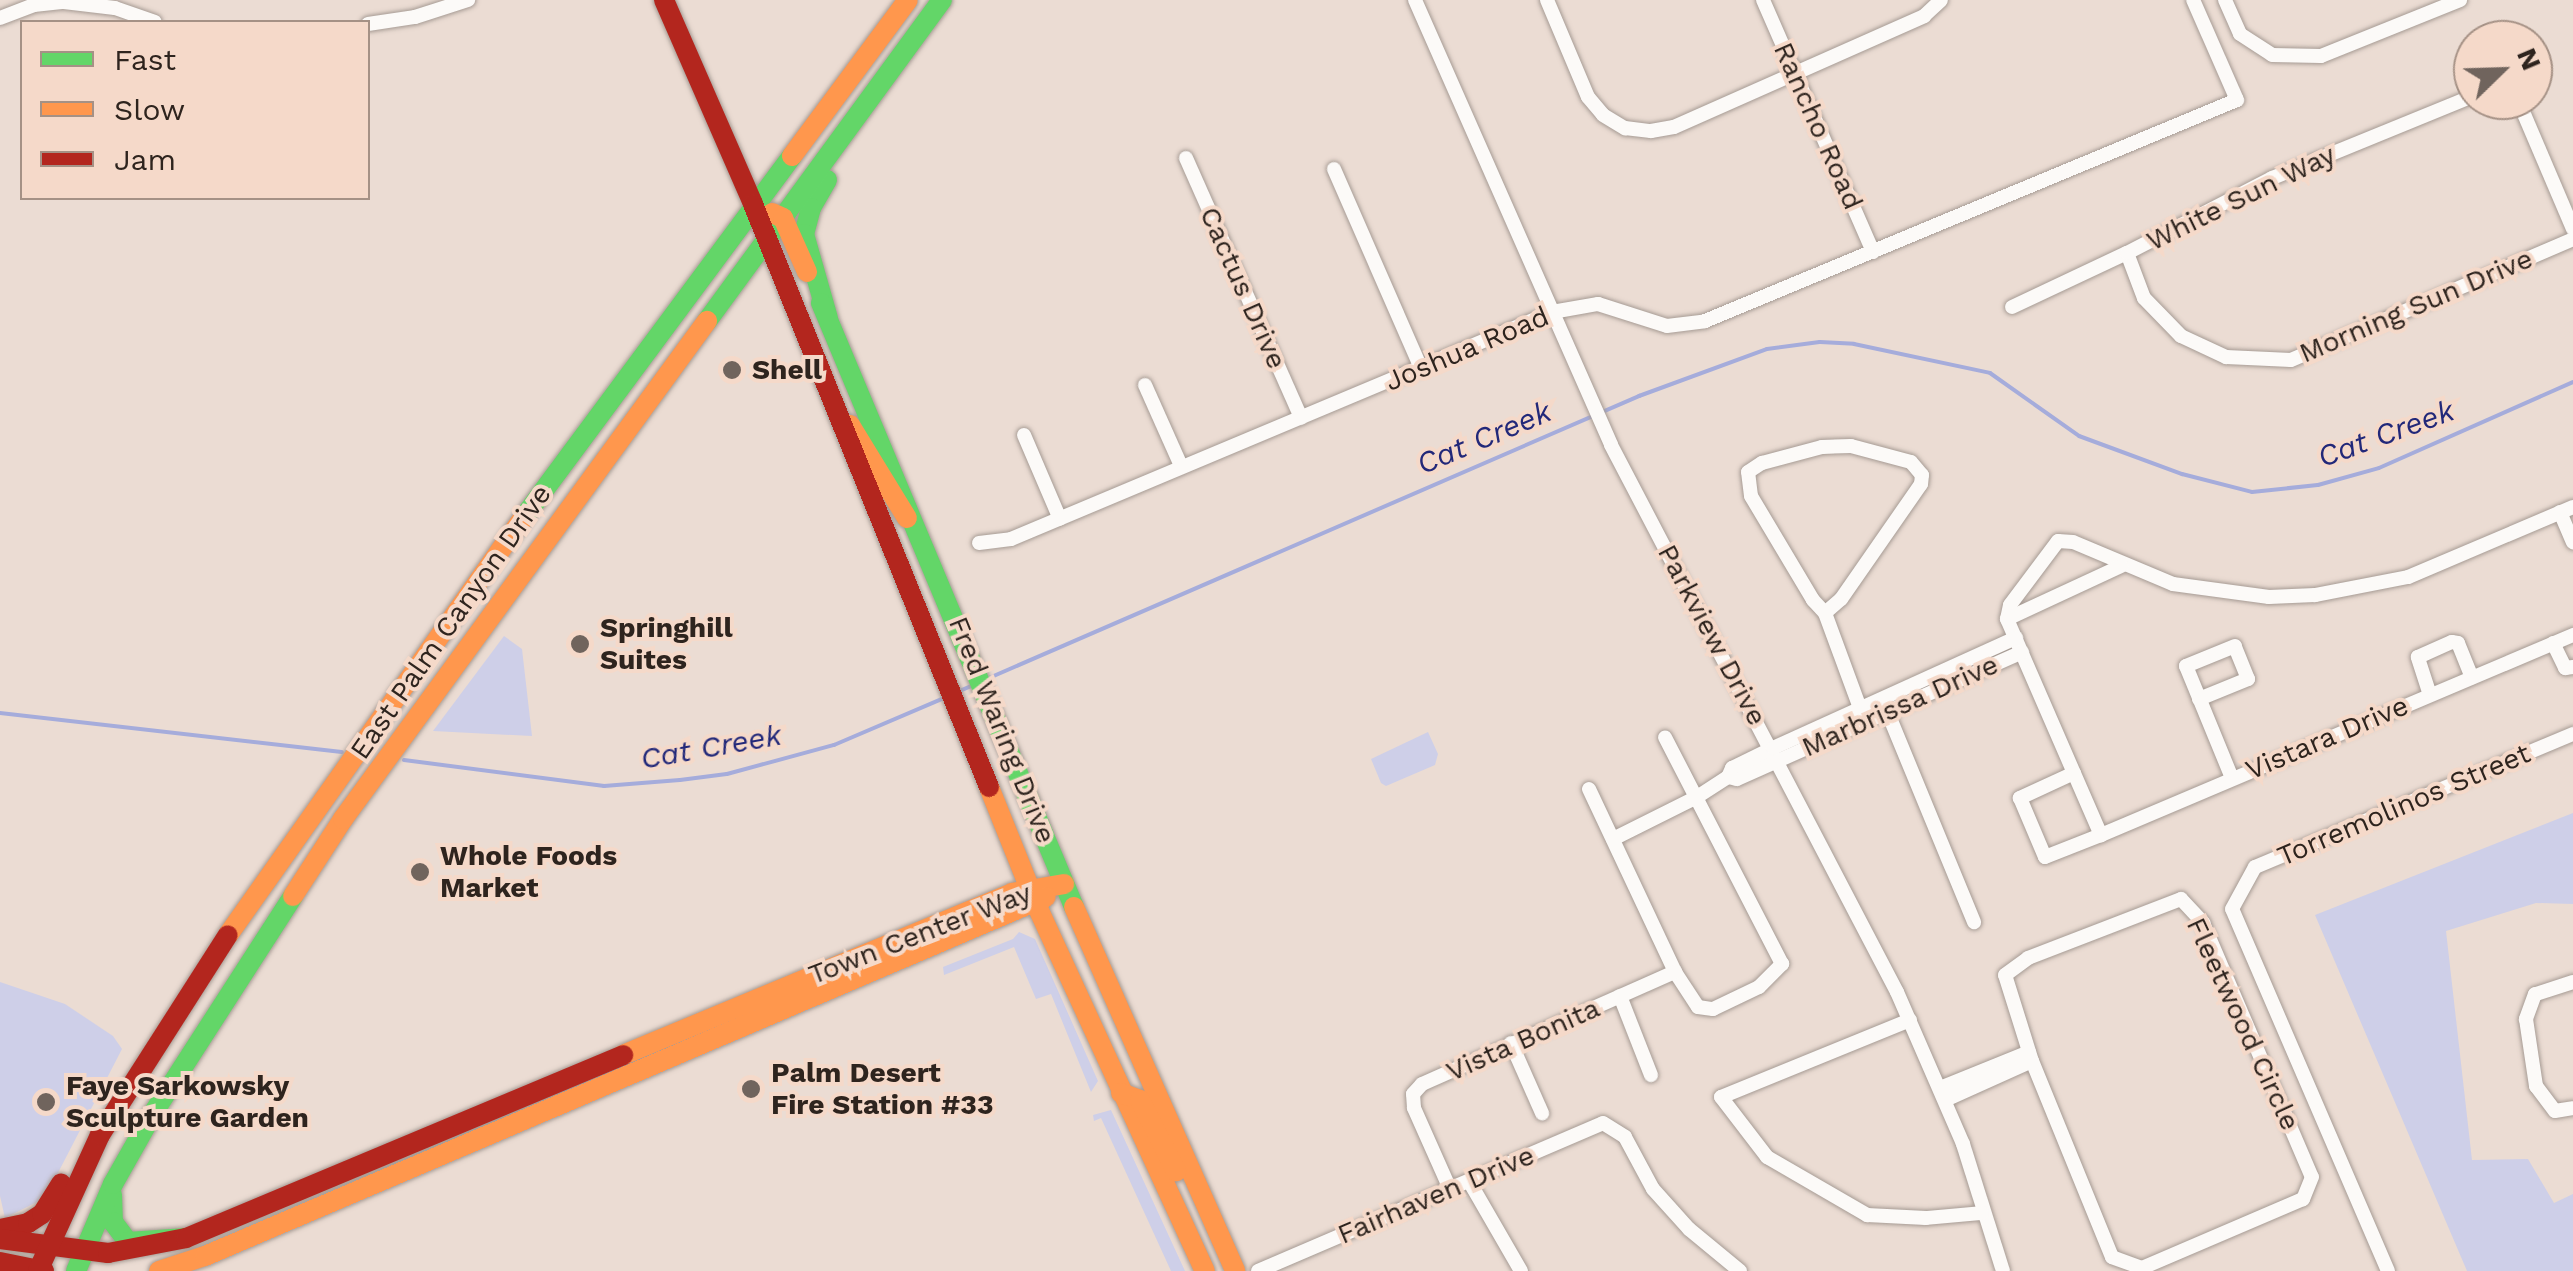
<!DOCTYPE html>
<style>
body{margin:0}
#map{position:relative;width:2573px;height:1271px;overflow:hidden;background:#ebdcd3;font-family:"Work Sans",sans-serif}
div>[style]{position:absolute}
[style*='--x']{left:calc(var(--x)*1px);top:calc(var(--y)*1px);width:calc(var(--w)*1px);rotate:calc(var(--a)*1deg)}
.green>*{inset:0;background:#cecfe8}
.stream>*{height:4px;margin:-2px;padding:0 2px;transform-origin:2px;border-radius:2px;background:#a5acdb}
.roads{filter:drop-shadow(0 0 2px #a69b94) drop-shadow(0 0 2px #a69b94)}
.street>*{height:14px;margin:-7px;padding:0 7px;transform-origin:7px;border-radius:7px;background:#fcfaf8}
.fast>*{height:20px;margin:-10px;padding:0 10px;transform-origin:10px;border-radius:10px;background:#63d668}
.slow>*{height:20px;margin:-10px;padding:0 10px;transform-origin:10px;border-radius:10px;background:#ff974d}
.jam>*{height:20px;margin:-10px;padding:0 10px;transform-origin:10px;border-radius:10px;background:#b3261e}
.dots>*{width:28px;height:28px;translate:-50% -50%;box-sizing:border-box;border:5px solid #f5d9c9;border-radius:50%}
span{translate:-50% -50%;white-space:nowrap;text-align:center;line-height:1.15;-webkit-text-stroke:8px #f5d9c9;paint-order:stroke}
.street-label{font-size:28px;color:#2e241e}
.poi-label{font-size:28px;color:#2e241e;font-weight:700}
.left{translate:0 -50%;text-align:left}
.water-label{font-size:30px;color:#222879;font-style:italic}
.legend{position:absolute;left:20px;top:20px;width:350px;height:180px;box-sizing:border-box;background:#f5d9c9;border:2px solid #a59185;margin:0;padding:12px 18px;list-style:none;font-size:30px;color:#2e241e}
.legend li{display:flex;align-items:center;gap:20px;height:50px}
.legend b{width:50px;border:2px solid #a59185}
.north{position:absolute;left:2453px;top:20px;width:100px;height:100px;box-sizing:border-box;background:#f5d9c9;border:2px solid #a59185;border-radius:50%;rotate:67deg;font-size:28px;font-weight:700;line-height:40px;text-align:center;color:#2e241e}
.north::after{content:'';display:block;margin:auto;width:35px;height:45px;background:#70645d;clip-path:polygon(50% 0,100% 100%,50% 72%,0 100%)}
</style>
<div id="map">
<div class="green">
<i style="clip-path:polygon(504px 636px,522px 649px,532px 736px,433px 731px)"></i>
<i style="clip-path:polygon(1428px 732px,1438px 754px,1435px 765px,1386px 786px,1381px 783px,1371px 759px)"></i>
<i style="clip-path:polygon(2573px 813px,2573px 904px,2536px 903px,2446px 931px,2472px 1160px,2528px 1159px,2554px 1203px,2573px 1194px,2573px 1271px,2467px 1271px,2315px 915px)"></i>
<i style="clip-path:polygon(1019px 932px,1035px 939px,1098px 1081px,1091px 1092px,1051px 994px,1036px 999px,1014px 947px,944px 975px,943px 967px,1013px 939px)"></i>
<i style="clip-path:polygon(0 982px,65px 1004px,113px 1036px,122px 1049px,45px 1198px,5px 1218px,0 1196px)"></i>
<i style="clip-path:polygon(1111px 1110px,1185px 1271px,1171px 1271px,1101px 1118px,1094px 1121px,1093px 1115px)"></i>
</div>
<div class="stream">
<i style="--x:989;--y:678;--w:709;--a:-23.45"></i>
<i style="--x:1639;--y:396;--w:136;--a:-20.2"></i>
<i style="--x:1767;--y:349;--w:53;--a:-7.5"></i>
<i style="--x:1820;--y:342;--w:34;--a:3"></i>
<i style="--x:1854;--y:344;--w:139;--a:12"></i>
<i style="--x:1990;--y:373;--w:109;--a:35.3"></i>
<i style="--x:2079;--y:436;--w:110;--a:20.3"></i>
<i style="--x:2182;--y:474;--w:72;--a:14.4"></i>
<i style="--x:2252;--y:492;--w:66;--a:-6.1"></i>
<i style="--x:2318;--y:485;--w:63;--a:-15.6"></i>
<i style="--x:2379;--y:468;--w:212;--a:-23.9"></i>
<i style="--x:957;--y:692;--w:21;--a:-23"></i>
<i style="--x:0;--y:713;--w:344;--a:6.5"></i>
<i style="--x:404;--y:760;--w:202;--a:7.4"></i>
<i style="--x:604;--y:786;--w:76;--a:-4.5"></i>
<i style="--x:680;--y:780;--w:47;--a:-7.3"></i>
<i style="--x:727;--y:774;--w:111;--a:-15.2"></i>
<i style="--x:834;--y:745;--w:120;--a:-23.1"></i>
</div>
<div class="roads">
<div class="street">
<i style="--x:1415;--y:0;--w:486;--a:66.2"></i>
<i style="--x:1611;--y:445;--w:617;--a:62.4"></i>
<i style="--x:1897;--y:992;--w:166;--a:66.5"></i>
<i style="--x:1963;--y:1144;--w:133;--a:72.5"></i>
<i style="--x:1547;--y:0;--w:105;--a:67.1"></i>
<i style="--x:1588;--y:97;--w:23;--a:50"></i>
<i style="--x:1603;--y:115;--w:26;--a:31"></i>
<i style="--x:1625;--y:128;--w:26;--a:7"></i>
<i style="--x:1651;--y:131;--w:23;--a:-10"></i>
<i style="--x:1674;--y:127;--w:274;--a:-23.9"></i>
<i style="--x:1924;--y:16;--w:23;--a:-43"></i>
<i style="--x:1763;--y:0;--w:275;--a:66.4"></i>
<i style="--x:2225;--y:0;--w:37;--a:66"></i>
<i style="--x:2240;--y:34;--w:38;--a:33"></i>
<i style="--x:2272;--y:55;--w:49;--a:1.2"></i>
<i style="--x:2321;--y:56;--w:150;--a:-21.9"></i>
<i style="--x:0;--y:18;--w:36;--a:-21"></i>
<i style="--x:34;--y:5;--w:30;--a:-6"></i>
<i style="--x:64;--y:2;--w:51;--a:6.7"></i>
<i style="--x:115;--y:8;--w:42;--a:19.3"></i>
<i style="--x:368;--y:24;--w:48;--a:-8.5"></i>
<i style="--x:415;--y:17;--w:56;--a:-17.8"></i>
<i style="--x:2518;--y:100;--w:140;--a:66.9"></i>
<i style="--x:1186;--y:158;--w:284;--a:66.1"></i>
<i style="--x:1334;--y:169;--w:217;--a:66.4"></i>
<i style="--x:2127;--y:253;--w:48;--a:69.3"></i>
<i style="--x:2144;--y:298;--w:53;--a:45.8"></i>
<i style="--x:2181;--y:336;--w:50;--a:25"></i>
<i style="--x:2226;--y:357;--w:65;--a:2.6"></i>
<i style="--x:2291;--y:360;--w:307;--a:-23.2"></i>
<i style="--x:2012;--y:307;--w:127;--a:-25.2"></i>
<i style="--x:2127;--y:253;--w:163;--a:-27.3"></i>
<i style="--x:2272;--y:178;--w:217;--a:-22.2"></i>
<i style="--x:1145;--y:385;--w:89;--a:66"></i>
<i style="--x:1024;--y:435;--w:91;--a:66.8"></i>
<i style="--x:2573;--y:507;--w:179;--a:157"></i>
<i style="--x:2408;--y:577;--w:95;--a:169"></i>
<i style="--x:2315;--y:595;--w:46;--a:177.5"></i>
<i style="--x:2269;--y:597;--w:97;--a:-172.3"></i>
<i style="--x:2173;--y:584;--w:108;--a:-157.2"></i>
<i style="--x:2073;--y:542;--w:15;--a:-176"></i>
<i style="--x:2058;--y:541;--w:80;--a:126.9"></i>
<i style="--x:2010;--y:605;--w:14;--a:102"></i>
<i style="--x:2007;--y:619;--w:236;--a:66.5"></i>
<i style="--x:2101;--y:835;--w:513;--a:-22.96"></i>
<i style="--x:2560;--y:512;--w:33;--a:67"></i>
<i style="--x:979;--y:543;--w:32;--a:-7"></i>
<i style="--x:1011;--y:539;--w:587;--a:-22.76"></i>
<i style="--x:1552;--y:312;--w:47;--a:-9.9"></i>
<i style="--x:1598;--y:304;--w:72;--a:17.7"></i>
<i style="--x:1667;--y:326;--w:38;--a:-7"></i>
<i style="--x:1705;--y:321;--w:576;--a:-22.56"></i>
<i style="--x:2237;--y:100;--w:109;--a:-113.7"></i>
<i style="--x:1825;--y:613;--w:18;--a:-133"></i>
<i style="--x:1813;--y:600;--w:121;--a:-120.8"></i>
<i style="--x:1751;--y:496;--w:24;--a:-97"></i>
<i style="--x:1748;--y:472;--w:17;--a:-33"></i>
<i style="--x:1762;--y:463;--w:62;--a:-14.9"></i>
<i style="--x:1822;--y:447;--w:29;--a:-2"></i>
<i style="--x:1851;--y:446;--w:62;--a:14.9"></i>
<i style="--x:1911;--y:462;--w:17;--a:50"></i>
<i style="--x:1922;--y:475;--w:9;--a:96"></i>
<i style="--x:1921;--y:484;--w:140;--a:124.8"></i>
<i style="--x:1841;--y:599;--w:21;--a:139"></i>
<i style="--x:1825;--y:613;--w:116;--a:69.8"></i>
<i style="--x:2007;--y:619;--w:126;--a:-24.9"></i>
<i style="--x:2553;--y:643;--w:28;--a:64"></i>
<i style="--x:2565;--y:668;--w:8;--a:-7"></i>
<i style="--x:2430;--y:695;--w:40;--a:-108"></i>
<i style="--x:2418;--y:657;--w:37;--a:-24"></i>
<i style="--x:2452;--y:642;--w:6;--a:9"></i>
<i style="--x:2458;--y:643;--w:37;--a:68"></i>
<i style="--x:2199;--y:699;--w:53;--a:-22.2"></i>
<i style="--x:2248;--y:679;--w:35;--a:-112"></i>
<i style="--x:2235;--y:646;--w:53;--a:157.8"></i>
<i style="--x:2186;--y:666;--w:121;--a:67.7"></i>
<i style="--x:1885;--y:706;--w:234;--a:67.6"></i>
<i style="--x:2074;--y:773;--w:60;--a:155.2"></i>
<i style="--x:2020;--y:798;--w:64;--a:67"></i>
<i style="--x:2045;--y:857;--w:60;--a:-21.4"></i>
<i style="--x:1728;--y:777;--w:9;--a:13"></i>
<i style="--x:1737;--y:779;--w:312;--a:-24"></i>
<i style="--x:1589;--y:789;--w:202;--a:64.8"></i>
<i style="--x:1675;--y:972;--w:42;--a:56.7"></i>
<i style="--x:1698;--y:1007;--w:15;--a:8"></i>
<i style="--x:1713;--y:1009;--w:51;--a:-25.6"></i>
<i style="--x:1759;--y:987;--w:33;--a:-45"></i>
<i style="--x:1782;--y:964;--w:255;--a:-117.3"></i>
<i style="--x:1613;--y:839;--w:94;--a:-26.6"></i>
<i style="--x:1697;--y:797;--w:37;--a:-33"></i>
<i style="--x:1728;--y:777;--w:10;--a:-66"></i>
<i style="--x:1732;--y:768;--w:46;--a:-26"></i>
<i style="--x:1773;--y:748;--w:267;--a:-24.4"></i>
<i style="--x:2181;--y:899;--w:33;--a:47"></i>
<i style="--x:2203;--y:923;--w:276;--a:66.8"></i>
<i style="--x:2312;--y:1177;--w:24;--a:112"></i>
<i style="--x:2303;--y:1199;--w:175;--a:156.8"></i>
<i style="--x:2142;--y:1268;--w:32;--a:-160"></i>
<i style="--x:2112;--y:1257;--w:212;--a:-112.2"></i>
<i style="--x:2032;--y:1061;--w:90;--a:-107.4"></i>
<i style="--x:2005;--y:975;--w:29;--a:-36"></i>
<i style="--x:2028;--y:958;--w:164;--a:-21.1"></i>
<i style="--x:2573;--y:982;--w:40;--a:162"></i>
<i style="--x:2535;--y:994;--w:27;--a:110"></i>
<i style="--x:2526;--y:1019;--w:68;--a:81.5"></i>
<i style="--x:2536;--y:1086;--w:31;--a:53"></i>
<i style="--x:2555;--y:1111;--w:18;--a:-9"></i>
<i style="--x:1620;--y:996;--w:85;--a:68.6"></i>
<i style="--x:1910;--y:1020;--w:204;--a:157.8"></i>
<i style="--x:1721;--y:1097;--w:76;--a:52.5"></i>
<i style="--x:1767;--y:1157;--w:116;--a:30.1"></i>
<i style="--x:1867;--y:1215;--w:59;--a:2.9"></i>
<i style="--x:1926;--y:1218;--w:56;--a:-5.1"></i>
<i style="--x:1511;--y:1043;--w:77;--a:66.1"></i>
<i style="--x:1940;--y:1088;--w:96;--a:-22"></i>
<i style="--x:1945;--y:1100;--w:95;--a:-24.1"></i>
<i style="--x:1469;--y:1181;--w:104;--a:60"></i>
<i style="--x:1450;--y:1189;--w:89;--a:-114"></i>
<i style="--x:1414;--y:1108;--w:14;--a:-94"></i>
<i style="--x:1413;--y:1094;--w:13;--a:-48"></i>
<i style="--x:1422;--y:1084;--w:277;--a:-23.9"></i>
<i style="--x:1258;--y:1271;--w:375;--a:-23.2"></i>
<i style="--x:1603;--y:1123;--w:26;--a:32"></i>
<i style="--x:1625;--y:1137;--w:59;--a:61.7"></i>
<i style="--x:1653;--y:1189;--w:54;--a:48"></i>
<i style="--x:1689;--y:1229;--w:66;--a:39.5"></i>
<i style="--x:2388;--y:1271;--w:394;--a:-113.3"></i>
<i style="--x:2232;--y:909;--w:48;--a:-61.3"></i>
<i style="--x:2255;--y:867;--w:345;--a:-22.7"></i>
</div>
<div class="fast">
<i style="--x:827;--y:180;--w:32;--a:120"></i>
<i style="--x:811;--y:208;--w:27;--a:105"></i>
<i style="--x:804;--y:234;--w:87;--a:74.1"></i>
<i style="--x:821;--y:303;--w:655;--a:67.27"></i>
<i style="--x:707;--y:321;--w:398;--a:-53.8"></i>
<i style="--x:524;--y:517;--w:450;--a:-53.4"></i>
<i style="--x:112;--y:1195;--w:27;--a:88"></i>
<i style="--x:113;--y:1222;--w:25;--a:53"></i>
<i style="--x:128;--y:1242;--w:58;--a:-3.9"></i>
<i style="--x:76;--y:1271;--w:95;--a:-67"></i>
<i style="--x:113;--y:1184;--w:79;--a:-60.5"></i>
<i style="--x:152;--y:1115;--w:260;--a:-57.2"></i>
</div>
<div class="slow">
<i style="--x:792;--y:156;--w:194;--a:-53.4"></i>
<i style="--x:772;--y:213;--w:12;--a:24"></i>
<i style="--x:783;--y:218;--w:59;--a:66"></i>
<i style="--x:850;--y:425;--w:109;--a:58.5"></i>
<i style="--x:989;--y:787;--w:126;--a:68.1"></i>
<i style="--x:1036;--y:904;--w:404;--a:65.3"></i>
<i style="--x:293;--y:896;--w:92;--a:-57"></i>
<i style="--x:343;--y:819;--w:617;--a:-53.84"></i>
<i style="--x:1074;--y:907;--w:398;--a:66.1"></i>
<i style="--x:228;--y:935;--w:512;--a:-54.7"></i>
<i style="--x:623;--y:1055;--w:421;--a:-22.6"></i>
<i style="--x:1012;--y:893;--w:53;--a:-9.8"></i>
<i style="--x:1121;--y:1093;--w:20;--a:20"></i>
<i style="--x:1140;--y:1100;--w:80;--a:63.1"></i>
<i style="--x:159;--y:1271;--w:48;--a:-18.1"></i>
<i style="--x:205;--y:1256;--w:914;--a:-23.12"></i>
</div>
<div class="jam">
<i style="--x:664;--y:0;--w:223;--a:66.4"></i>
<i style="--x:753;--y:204;--w:629;--a:67.96"></i>
<i style="--x:0;--y:1229;--w:29;--a:-12"></i>
<i style="--x:28;--y:1223;--w:17;--a:-33"></i>
<i style="--x:42;--y:1214;--w:36;--a:-58"></i>
<i style="--x:0;--y:1239;--w:109;--a:7.4"></i>
<i style="--x:108;--y:1253;--w:79;--a:-10.9"></i>
<i style="--x:186;--y:1238;--w:474;--a:-22.7"></i>
<i style="--x:0;--y:1262;--w:45;--a:11.6"></i>
<i style="--x:38;--y:1271;--w:149;--a:-65.5"></i>
<i style="--x:100;--y:1135;--w:237;--a:-57.4"></i>
</div>
</div>
<div class="dots">
<i style="left:732px;top:370px;background:#70645d"></i>
<i style="left:580px;top:644px;background:#70645d"></i>
<i style="left:420px;top:872px;background:#70645d"></i>
<i style="left:751px;top:1089px;background:#70645d"></i>
<i style="left:46px;top:1102px;background:#70645d"></i>
</div>
<div class="street-label">
<span style="left:1818px;top:126px;rotate:66deg">Rancho Road</span>
<span style="left:2241px;top:198px;rotate:-26deg">White Sun Way</span>
<span style="left:1243px;top:288px;rotate:66deg">Cactus Drive</span>
<span style="left:2416px;top:306px;rotate:-23deg">Morning Sun Drive</span>
<span style="left:1467px;top:349px;rotate:-23deg">Joshua Road</span>
<span style="left:451px;top:622px;rotate:-55deg">East Palm Canyon Drive</span>
<span style="left:1712px;top:635px;rotate:62deg">Parkview Drive</span>
<span style="left:1900px;top:706px;rotate:-24deg">Marbrissa Drive</span>
<span style="left:1002px;top:730px;rotate:68deg">Fred Waring Drive</span>
<span style="left:2327px;top:738px;rotate:-23deg">Vistara Drive</span>
<span style="left:2404px;top:805px;rotate:-23deg">Torremolinos Street</span>
<span style="left:920px;top:934px;rotate:-21deg">Town Center Way</span>
<span style="left:2243px;top:1024px;rotate:65deg">Fleetwood Circle</span>
<span style="left:1523px;top:1040px;rotate:-24deg">Vista Bonita</span>
<span style="left:1436px;top:1195px;rotate:-23deg">Fairhaven Drive</span>
</div>
<div class="poi-label">
<span class="left" style="left:752px;top:370px">Shell</span>
<span class="left" style="left:600px;top:644px">Springhill<br>Suites</span>
<span class="left" style="left:440px;top:872px">Whole Foods<br>Market</span>
<span class="left" style="left:771px;top:1089px">Palm Desert<br>Fire Station #33</span>
<span class="left" style="left:66px;top:1102px">Faye Sarkowsky<br>Sculpture Garden</span>
</div>
<div class="water-label">
<span style="left:2386px;top:434px;rotate:-20deg">Cat Creek</span>
<span style="left:1484px;top:438px;rotate:-23deg">Cat Creek</span>
<span style="left:711px;top:747px;rotate:-10deg">Cat Creek</span>
</div>
<ul class="legend">
<li><b style="height:12px;background:#63d668"></b>Fast</li>
<li><b style="height:12px;background:#ff974d"></b>Slow</li>
<li><b style="height:12px;background:#b3261e"></b>Jam</li>
</ul>
<div class="north">N</div>
</div>
